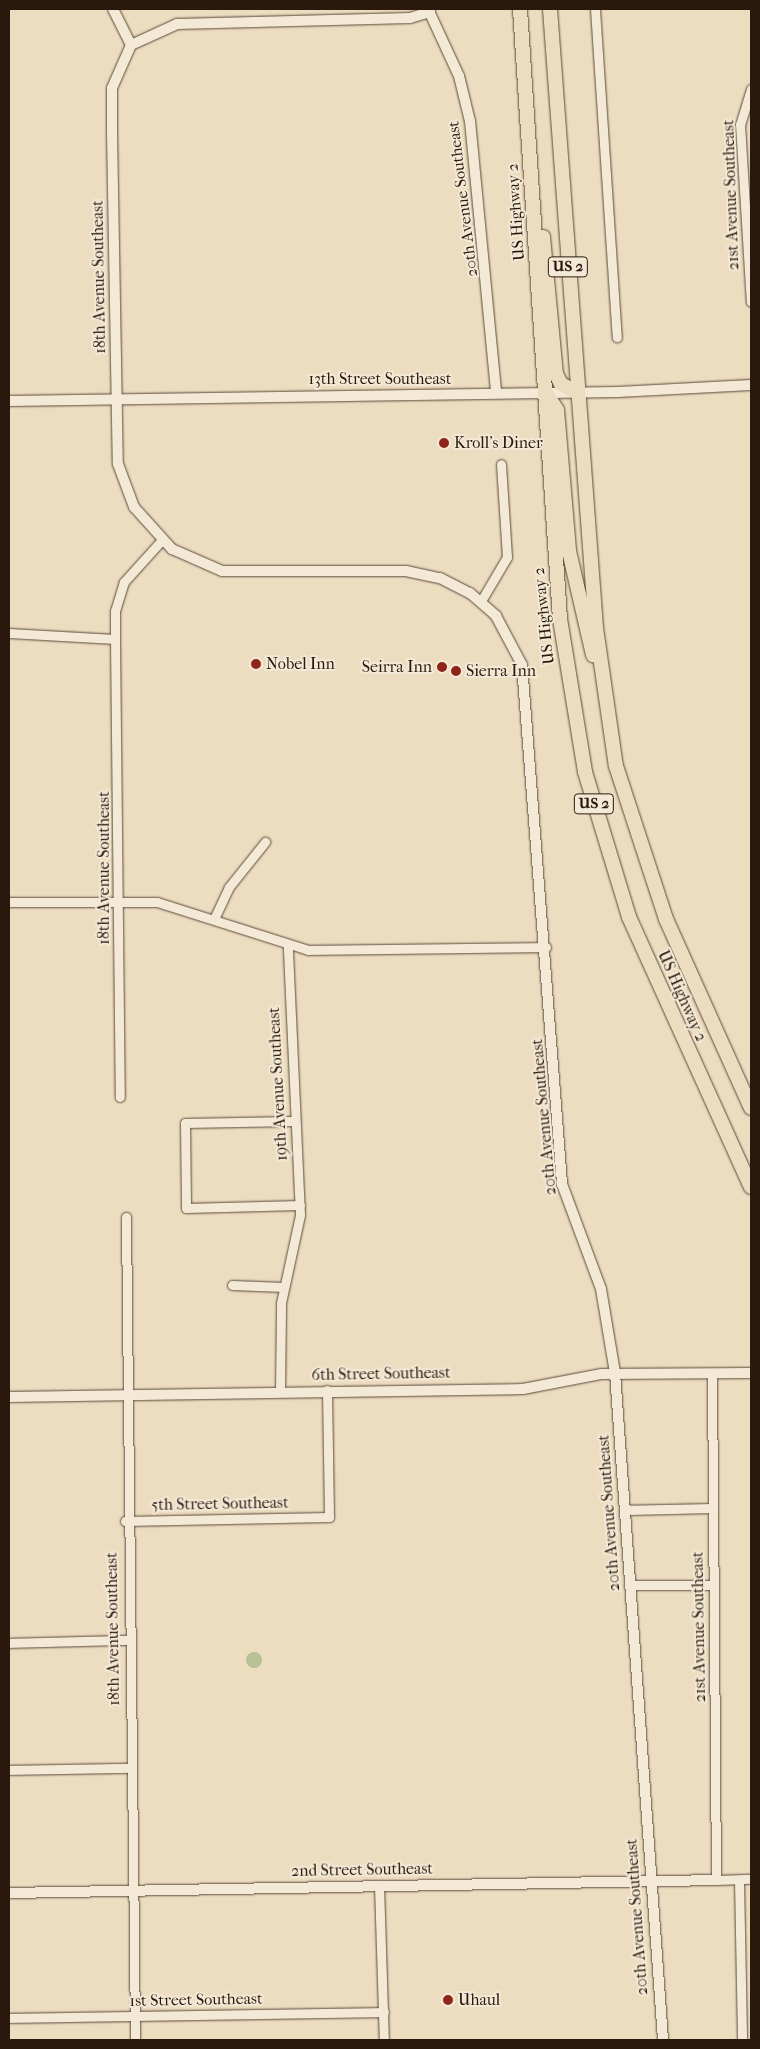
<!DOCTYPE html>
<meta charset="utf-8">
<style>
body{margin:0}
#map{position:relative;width:760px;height:2049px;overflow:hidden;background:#edddc0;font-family:"IM FELL French Canon",serif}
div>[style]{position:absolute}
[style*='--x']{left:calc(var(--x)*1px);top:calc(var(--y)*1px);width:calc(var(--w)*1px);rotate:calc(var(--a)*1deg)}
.green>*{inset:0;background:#b7c193}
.round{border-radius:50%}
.roads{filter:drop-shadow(0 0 1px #5b4939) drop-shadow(0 0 1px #5b4939)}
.minor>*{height:9px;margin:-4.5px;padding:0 4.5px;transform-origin:4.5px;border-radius:4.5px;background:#f3e9d6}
.tertiary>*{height:10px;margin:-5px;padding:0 5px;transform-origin:5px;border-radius:5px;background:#f3e9d6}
.trunk>*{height:14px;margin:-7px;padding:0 7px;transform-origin:7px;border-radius:7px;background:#edddc0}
.dots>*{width:14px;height:14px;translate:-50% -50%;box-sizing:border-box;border:2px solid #f3e9d6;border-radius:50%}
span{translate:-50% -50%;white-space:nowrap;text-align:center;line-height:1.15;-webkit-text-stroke:4px #f3e9d6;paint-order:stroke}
.shield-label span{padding:1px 4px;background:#f3e9d6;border:1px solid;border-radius:4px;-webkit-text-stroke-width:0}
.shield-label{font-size:15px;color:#2a180c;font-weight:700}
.street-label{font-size:16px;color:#2a180c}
.poi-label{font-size:16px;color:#2a180c}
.left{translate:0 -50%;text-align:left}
.right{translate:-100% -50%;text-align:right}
.frame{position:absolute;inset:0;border:10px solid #2a180c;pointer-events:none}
</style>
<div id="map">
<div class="green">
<i class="round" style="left:246px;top:1652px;width:16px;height:16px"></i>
</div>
<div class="roads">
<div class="minor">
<i style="--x:595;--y:9;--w:329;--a:86.2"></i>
<i style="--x:751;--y:89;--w:37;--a:107"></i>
<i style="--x:740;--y:124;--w:178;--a:86.5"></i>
<i style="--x:481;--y:601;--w:51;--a:-59.4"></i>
<i style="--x:507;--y:557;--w:93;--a:-93.7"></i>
<i style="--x:9;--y:633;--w:106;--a:3.2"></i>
<i style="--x:115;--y:639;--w:458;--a:89.4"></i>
<i style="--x:115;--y:639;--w:28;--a:-90"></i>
<i style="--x:115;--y:611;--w:30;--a:-73"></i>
<i style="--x:124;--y:582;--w:55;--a:-47.9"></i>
<i style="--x:9;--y:902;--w:148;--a:0"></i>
<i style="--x:157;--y:902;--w:158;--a:17.6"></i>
<i style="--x:308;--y:950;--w:238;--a:-0.7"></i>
<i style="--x:214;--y:919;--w:35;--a:-65"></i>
<i style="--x:229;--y:887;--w:58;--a:-51.3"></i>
<i style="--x:293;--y:1121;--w:108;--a:178.9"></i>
<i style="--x:185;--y:1123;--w:85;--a:89.3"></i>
<i style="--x:186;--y:1208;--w:114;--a:-1.5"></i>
<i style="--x:126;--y:1217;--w:823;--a:89.37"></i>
<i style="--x:232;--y:1285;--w:52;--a:2.2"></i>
<i style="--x:712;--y:1374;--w:506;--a:89.55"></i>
<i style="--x:716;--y:1880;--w:35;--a:-2"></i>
<i style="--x:280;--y:1391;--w:88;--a:-89.3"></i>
<i style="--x:281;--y:1303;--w:90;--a:-77.8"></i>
<i style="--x:300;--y:1215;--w:269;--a:-92.6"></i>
<i style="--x:624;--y:1510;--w:89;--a:-1.3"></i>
<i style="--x:125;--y:1521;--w:204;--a:-1.1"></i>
<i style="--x:329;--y:1517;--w:127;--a:-90.9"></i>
<i style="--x:629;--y:1585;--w:84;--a:0"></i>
<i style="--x:9;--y:1643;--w:118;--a:-1.5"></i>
<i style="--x:9;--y:1770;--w:120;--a:-1"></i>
<i style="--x:739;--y:1880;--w:160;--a:88.9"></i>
<i style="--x:379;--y:1885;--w:155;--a:88.2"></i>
<i style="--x:9;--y:2018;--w:375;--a:-0.9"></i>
</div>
<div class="tertiary">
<i style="--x:113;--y:9;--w:40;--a:63.4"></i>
<i style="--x:131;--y:45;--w:47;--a:113.8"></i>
<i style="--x:112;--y:88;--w:44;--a:90"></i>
<i style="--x:112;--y:132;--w:332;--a:89"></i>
<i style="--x:118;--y:464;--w:46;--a:69.6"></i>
<i style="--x:134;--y:507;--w:57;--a:47.9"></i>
<i style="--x:172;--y:549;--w:55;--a:23.7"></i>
<i style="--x:222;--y:571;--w:184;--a:0"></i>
<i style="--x:406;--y:571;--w:35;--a:12"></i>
<i style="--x:440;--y:578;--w:34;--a:27"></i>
<i style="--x:470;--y:593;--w:35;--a:41"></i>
<i style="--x:496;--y:616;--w:55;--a:62"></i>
<i style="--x:522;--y:665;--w:521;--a:85.59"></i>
<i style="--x:562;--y:1184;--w:112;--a:69.6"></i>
<i style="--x:601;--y:1289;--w:85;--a:80.5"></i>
<i style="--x:615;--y:1373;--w:669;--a:85.88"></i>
<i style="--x:428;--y:9;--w:74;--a:65.2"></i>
<i style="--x:459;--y:76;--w:46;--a:76.3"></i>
<i style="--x:470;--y:121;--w:273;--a:84.5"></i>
<i style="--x:131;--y:45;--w:51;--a:-24.5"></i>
<i style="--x:177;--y:24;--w:233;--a:-1.5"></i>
<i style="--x:410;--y:18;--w:21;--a:-17"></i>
<i style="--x:9;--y:401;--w:609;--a:-0.85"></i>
<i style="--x:618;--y:392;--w:133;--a:-3"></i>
<i style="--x:9;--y:1397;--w:514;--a:-0.89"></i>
<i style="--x:523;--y:1389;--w:79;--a:-10.9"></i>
<i style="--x:601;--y:1374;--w:150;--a:-0.4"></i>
<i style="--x:9;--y:1893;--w:707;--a:-1.05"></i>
</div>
<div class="trunk">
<i style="--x:520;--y:9;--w:611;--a:86.25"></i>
<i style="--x:560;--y:619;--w:155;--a:80.7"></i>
<i style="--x:585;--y:772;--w:152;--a:73.1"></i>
<i style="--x:629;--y:917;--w:296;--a:65.7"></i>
<i style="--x:550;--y:9;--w:621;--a:85.75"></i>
<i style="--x:596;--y:628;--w:139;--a:81.8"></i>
<i style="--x:616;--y:766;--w:161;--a:71.9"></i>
<i style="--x:666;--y:919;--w:207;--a:65.8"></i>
<i style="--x:543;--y:237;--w:138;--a:84.6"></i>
<i style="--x:556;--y:374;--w:11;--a:63"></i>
<i style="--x:561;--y:384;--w:19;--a:28"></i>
<i style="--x:546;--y:393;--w:20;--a:57"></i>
<i style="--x:557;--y:410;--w:142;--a:85.1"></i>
<i style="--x:569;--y:551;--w:107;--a:77"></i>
</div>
</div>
<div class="dots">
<i style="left:444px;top:443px;background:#8f2418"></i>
<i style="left:256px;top:664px;background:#8f2418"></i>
<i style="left:442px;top:667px;background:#8f2418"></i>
<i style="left:456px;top:671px;background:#8f2418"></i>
<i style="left:448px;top:2000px;background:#8f2418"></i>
</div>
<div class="shield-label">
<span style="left:568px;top:267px">US 2</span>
<span style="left:594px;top:804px">US 2</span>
</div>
<div class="street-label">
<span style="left:731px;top:195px;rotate:-92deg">21st Avenue Southeast</span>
<span style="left:463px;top:199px;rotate:-97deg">20th Avenue Southeast</span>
<span style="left:516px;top:212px;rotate:-94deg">US Highway 2</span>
<span style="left:99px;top:277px;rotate:-91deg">18th Avenue Southeast</span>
<span style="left:380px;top:379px">13th Street Southeast</span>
<span style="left:544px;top:616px;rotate:-96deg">US Highway 2</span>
<span style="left:104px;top:868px;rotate:-90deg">18th Avenue Southeast</span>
<span style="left:682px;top:996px;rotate:66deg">US Highway 2</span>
<span style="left:278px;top:1084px;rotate:-93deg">19th Avenue Southeast</span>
<span style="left:544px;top:1117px;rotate:-95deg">20th Avenue Southeast</span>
<span style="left:381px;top:1374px;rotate:-1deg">6th Street Southeast</span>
<span style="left:220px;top:1504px;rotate:-1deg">5th Street Southeast</span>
<span style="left:609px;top:1513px;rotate:-94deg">20th Avenue Southeast</span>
<span style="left:699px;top:1627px;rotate:-91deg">21st Avenue Southeast</span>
<span style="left:113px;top:1629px;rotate:-91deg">18th Avenue Southeast</span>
<span style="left:362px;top:1870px;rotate:-1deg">2nd Street Southeast</span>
<span style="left:637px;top:1917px;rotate:-94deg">20th Avenue Southeast</span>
<span style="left:196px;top:2000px;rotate:-1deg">1st Street Southeast</span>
</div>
<div class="poi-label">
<span class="left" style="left:454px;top:443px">Kroll’s Diner</span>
<span class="left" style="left:266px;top:664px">Nobel Inn</span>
<span class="right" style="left:432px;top:667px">Seirra Inn</span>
<span class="left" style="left:466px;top:671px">Sierra Inn</span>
<span class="left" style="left:458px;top:2000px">Uhaul</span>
</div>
<div class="frame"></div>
</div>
